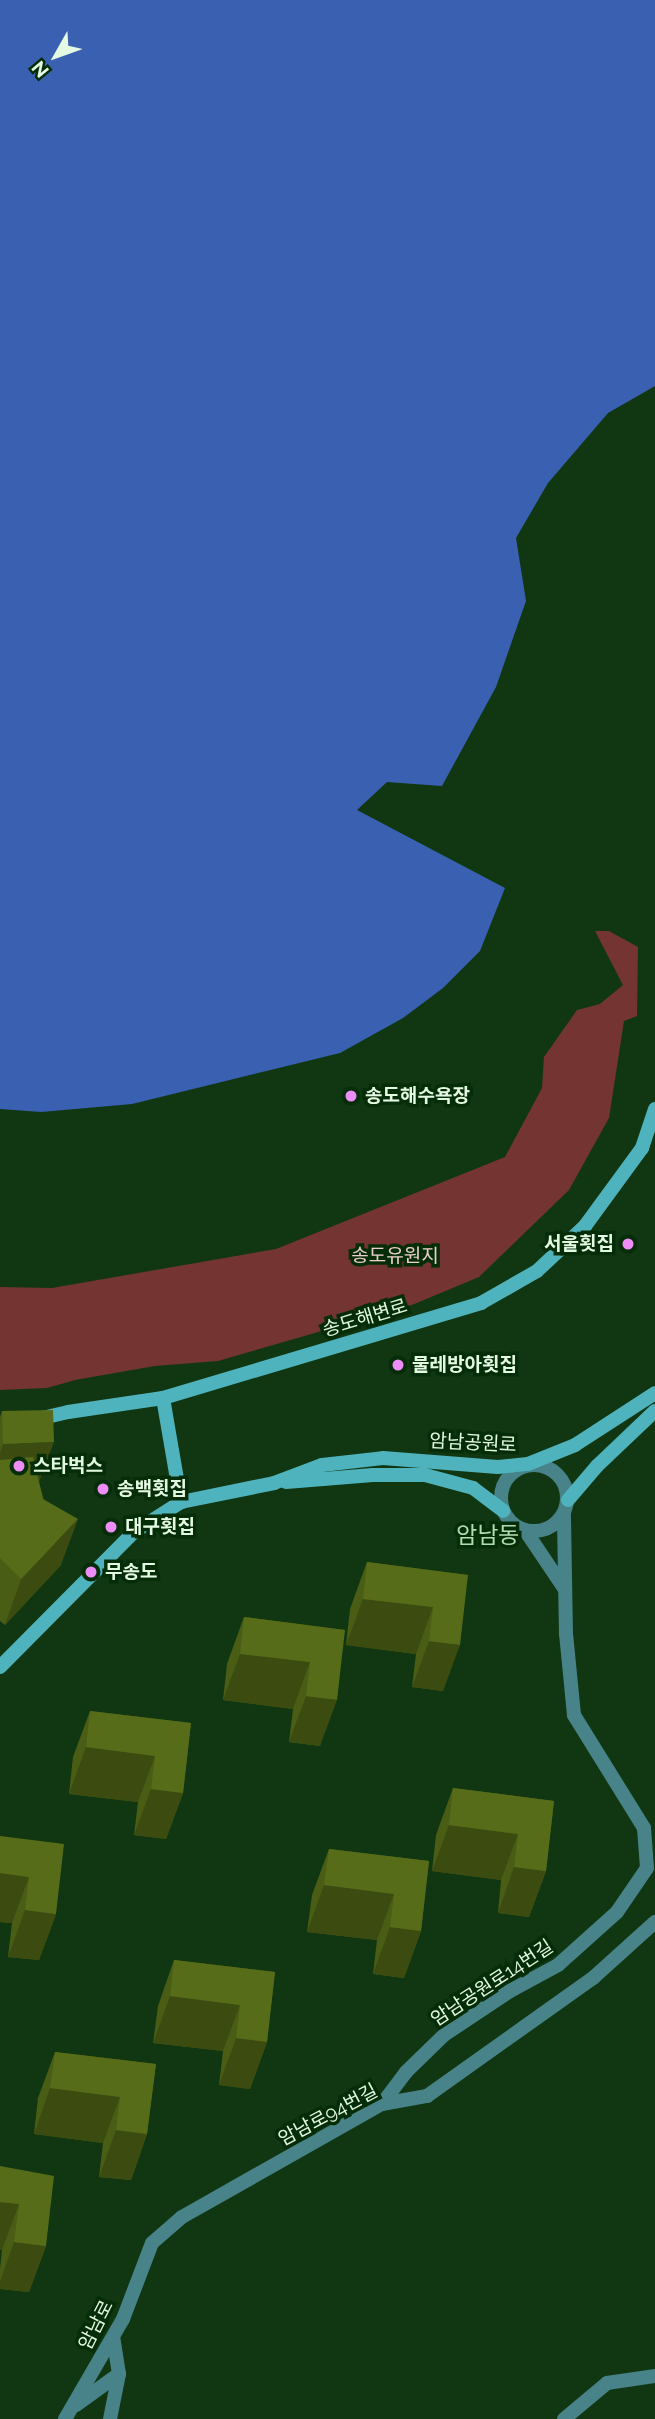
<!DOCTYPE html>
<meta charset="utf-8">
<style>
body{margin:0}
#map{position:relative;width:655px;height:2419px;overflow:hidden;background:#113712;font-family:Raleway,"Noto Sans KR",sans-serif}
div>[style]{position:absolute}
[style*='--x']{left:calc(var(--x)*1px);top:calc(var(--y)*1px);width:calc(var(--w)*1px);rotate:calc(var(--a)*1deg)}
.green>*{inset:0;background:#733432}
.water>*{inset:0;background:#3a60b2}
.street>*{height:14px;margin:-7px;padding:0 7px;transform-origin:7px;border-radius:7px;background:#488389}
.street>.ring{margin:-7px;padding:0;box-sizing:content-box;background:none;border:14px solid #488389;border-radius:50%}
.secondary>*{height:14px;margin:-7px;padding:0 7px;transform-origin:7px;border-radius:7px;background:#4fb3bd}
.wall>*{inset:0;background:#4a5d15}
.shaded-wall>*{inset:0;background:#3c4c11}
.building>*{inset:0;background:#566c18}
.dots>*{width:19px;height:19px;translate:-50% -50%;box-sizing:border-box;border:4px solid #052d07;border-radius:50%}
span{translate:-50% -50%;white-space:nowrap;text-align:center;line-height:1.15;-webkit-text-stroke:7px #052d07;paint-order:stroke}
.poi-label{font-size:19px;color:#e3f9e2;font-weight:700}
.left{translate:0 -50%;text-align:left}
.right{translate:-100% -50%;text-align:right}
.park-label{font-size:19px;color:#eccecc}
.street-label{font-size:19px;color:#e3f9e2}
.quarter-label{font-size:23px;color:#b2ddb0}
.north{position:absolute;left:21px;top:21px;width:70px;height:70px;-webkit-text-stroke:5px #052d07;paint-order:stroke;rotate:230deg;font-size:19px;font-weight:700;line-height:28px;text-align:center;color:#e3f9e2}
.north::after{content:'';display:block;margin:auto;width:24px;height:32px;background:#e3f9e2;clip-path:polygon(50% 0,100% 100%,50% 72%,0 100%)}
</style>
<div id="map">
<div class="green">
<i style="clip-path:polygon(595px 931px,609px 931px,638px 947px,637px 1016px,624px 1021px,609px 1118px,569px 1190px,479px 1277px,412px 1305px,218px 1361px,155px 1366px,75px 1380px,47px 1388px,0 1390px,0 1287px,52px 1288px,276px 1249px,505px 1157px,542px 1088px,544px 1057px,577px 1010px,600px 1004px,623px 985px)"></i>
</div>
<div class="water">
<i style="clip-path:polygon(0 0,655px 0,655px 386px,608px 413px,548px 483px,516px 538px,526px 601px,496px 687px,442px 786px,387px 782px,357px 810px,505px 888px,480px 951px,443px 988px,403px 1018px,340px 1053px,132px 1104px,41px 1112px,0 1109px)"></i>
</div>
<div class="street">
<i class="ring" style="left:501px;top:1465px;width:52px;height:52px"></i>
<i style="--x:525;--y:1530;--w:70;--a:56.1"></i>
<i style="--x:382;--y:2104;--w:40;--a:-53"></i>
<i style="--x:406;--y:2072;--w:53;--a:-44.2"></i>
<i style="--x:444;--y:2035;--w:79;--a:-33.7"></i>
<i style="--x:510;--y:1991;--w:55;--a:-28.4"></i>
<i style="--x:558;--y:1965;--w:79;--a:-41.9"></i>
<i style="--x:617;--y:1912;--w:53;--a:-55.7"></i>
<i style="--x:647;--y:1868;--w:40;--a:-94.3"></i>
<i style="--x:644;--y:1828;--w:133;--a:-121.8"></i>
<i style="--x:574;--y:1715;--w:81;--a:-95.6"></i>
<i style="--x:566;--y:1634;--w:120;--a:-91"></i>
<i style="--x:76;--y:2405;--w:53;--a:-35.8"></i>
<i style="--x:65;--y:2419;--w:116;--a:-59.9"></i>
<i style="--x:123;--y:2319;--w:81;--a:-69.1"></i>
<i style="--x:152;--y:2243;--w:40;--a:-41"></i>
<i style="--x:182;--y:2217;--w:230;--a:-29.5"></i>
<i style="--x:382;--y:2104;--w:46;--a:-10.1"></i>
<i style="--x:427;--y:2096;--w:204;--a:-35.4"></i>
<i style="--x:593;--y:1978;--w:84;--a:-42.1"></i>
<i style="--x:110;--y:2419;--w:46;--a:-78.7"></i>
<i style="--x:119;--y:2374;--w:36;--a:-99"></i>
<i style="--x:564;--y:2419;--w:56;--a:-39.9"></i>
<i style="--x:607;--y:2383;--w:49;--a:-8.3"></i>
</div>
<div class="secondary">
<i style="--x:163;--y:1398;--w:106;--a:80.2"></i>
<i style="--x:0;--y:1428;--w:70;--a:-13.2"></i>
<i style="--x:68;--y:1412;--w:96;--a:-8.4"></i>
<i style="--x:163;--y:1398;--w:332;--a:-16.6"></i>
<i style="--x:481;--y:1303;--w:64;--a:-29.7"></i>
<i style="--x:537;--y:1271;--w:66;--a:-43.2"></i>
<i style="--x:585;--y:1226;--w:97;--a:-53.8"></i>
<i style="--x:642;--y:1148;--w:41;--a:-71.6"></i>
<i style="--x:286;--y:1482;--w:87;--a:-4.6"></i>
<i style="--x:373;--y:1475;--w:52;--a:0"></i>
<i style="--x:425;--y:1475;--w:50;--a:15.2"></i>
<i style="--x:473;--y:1488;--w:38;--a:37"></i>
<i style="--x:568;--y:1500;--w:45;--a:-49.5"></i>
<i style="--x:597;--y:1466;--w:80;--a:-43.5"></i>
<i style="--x:0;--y:1667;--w:190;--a:-45.2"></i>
<i style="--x:134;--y:1532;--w:56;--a:-32.6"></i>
<i style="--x:181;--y:1502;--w:95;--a:-11.5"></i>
<i style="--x:274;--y:1483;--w:51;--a:-20.6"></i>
<i style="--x:322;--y:1465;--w:61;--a:-6.5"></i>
<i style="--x:383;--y:1458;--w:115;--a:4.5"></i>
<i style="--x:498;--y:1467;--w:30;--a:-6"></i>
<i style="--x:528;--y:1464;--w:51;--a:-22"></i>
<i style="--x:575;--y:1445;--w:95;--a:-33"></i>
</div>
<div class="wall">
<i style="clip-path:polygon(2px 1411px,39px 1482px,61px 1565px,5px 1625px,0 1621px,0 1417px)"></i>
<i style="clip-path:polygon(367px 1562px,468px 1575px,443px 1691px,412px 1687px,416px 1654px,346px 1645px,350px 1609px)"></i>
<i style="clip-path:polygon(244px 1617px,345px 1630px,320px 1746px,289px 1742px,293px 1709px,223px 1700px,227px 1664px)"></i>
<i style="clip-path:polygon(90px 1711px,191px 1723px,183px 1793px,166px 1839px,134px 1835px,138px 1802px,69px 1794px,73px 1757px)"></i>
<i style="clip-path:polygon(453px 1788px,554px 1801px,546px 1871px,529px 1917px,498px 1913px,501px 1880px,432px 1871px,436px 1835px)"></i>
<i style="clip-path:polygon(0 1836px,56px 1914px,39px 1960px,8px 1957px,12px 1923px,0 1922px)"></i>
<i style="clip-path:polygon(329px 1849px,429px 1861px,421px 1931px,404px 1978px,373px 1974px,377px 1940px,307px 1932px,312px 1895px)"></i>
<i style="clip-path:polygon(174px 1960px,275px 1972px,267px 2042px,250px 2089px,219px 2085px,223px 2051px,153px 2043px,158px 2006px)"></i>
<i style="clip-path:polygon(55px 2052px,156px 2064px,147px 2134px,131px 2180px,99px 2177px,103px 2143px,34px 2134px,38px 2098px)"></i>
<i style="clip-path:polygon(0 2166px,46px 2246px,29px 2292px,0 2289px,0 2269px,2px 2250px,0 2250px)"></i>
</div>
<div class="shaded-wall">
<i style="clip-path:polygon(54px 1442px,39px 1482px,0 1483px,0 1453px,3px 1444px)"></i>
<i style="clip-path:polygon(78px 1519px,61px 1565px,5px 1625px,21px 1579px)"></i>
<i style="clip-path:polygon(363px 1599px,433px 1607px,416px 1654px,346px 1645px)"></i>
<i style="clip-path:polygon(429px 1641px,460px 1645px,443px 1691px,412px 1687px)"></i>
<i style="clip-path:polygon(240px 1654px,310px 1662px,293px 1709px,223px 1700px)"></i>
<i style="clip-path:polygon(306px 1696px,337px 1700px,320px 1746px,289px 1742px)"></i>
<i style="clip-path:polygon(86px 1747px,155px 1756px,138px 1802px,69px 1794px)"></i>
<i style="clip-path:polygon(151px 1789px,183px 1793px,166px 1839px,134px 1835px)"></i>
<i style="clip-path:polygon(449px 1825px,518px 1834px,501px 1880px,432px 1871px)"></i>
<i style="clip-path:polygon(514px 1867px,546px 1871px,529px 1917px,498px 1913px)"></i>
<i style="clip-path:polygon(0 1873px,29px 1877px,12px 1923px,0 1922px)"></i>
<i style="clip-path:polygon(324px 1885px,394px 1894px,377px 1940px,307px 1932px)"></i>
<i style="clip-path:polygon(25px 1910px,56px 1914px,39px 1960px,8px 1957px)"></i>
<i style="clip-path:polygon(390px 1927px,421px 1931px,404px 1978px,373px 1974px)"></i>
<i style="clip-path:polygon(170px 1996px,240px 2005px,223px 2051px,153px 2043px)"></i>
<i style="clip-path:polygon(236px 2038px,267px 2042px,250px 2089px,219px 2085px)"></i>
<i style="clip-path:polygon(50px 2088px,120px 2097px,103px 2143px,34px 2134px)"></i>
<i style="clip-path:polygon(116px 2130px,147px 2134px,131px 2180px,99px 2177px)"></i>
<i style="clip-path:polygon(0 2202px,19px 2204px,2px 2250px,0 2250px)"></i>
<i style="clip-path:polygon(14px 2242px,46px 2246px,29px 2292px,0 2289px,0 2281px)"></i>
</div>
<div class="building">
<i style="clip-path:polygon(53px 1410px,54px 1442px,3px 1444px,2px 1411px)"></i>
<i style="clip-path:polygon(33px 1457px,43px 1499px,78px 1519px,21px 1579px,0 1558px,0 1460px)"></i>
<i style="clip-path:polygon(367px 1562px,468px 1575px,460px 1645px,429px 1641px,433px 1607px,363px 1599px)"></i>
<i style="clip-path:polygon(244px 1617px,345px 1630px,337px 1700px,306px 1696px,310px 1662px,240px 1654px)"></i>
<i style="clip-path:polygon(90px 1711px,191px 1723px,183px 1793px,151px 1789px,155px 1756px,86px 1747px)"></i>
<i style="clip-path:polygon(453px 1788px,554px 1801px,546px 1871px,514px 1867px,518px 1834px,449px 1825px)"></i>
<i style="clip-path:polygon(0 1836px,64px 1844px,56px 1914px,25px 1910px,29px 1877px,0 1873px)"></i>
<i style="clip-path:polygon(329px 1849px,429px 1861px,421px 1931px,390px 1927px,394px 1894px,324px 1885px)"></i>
<i style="clip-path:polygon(174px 1960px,275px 1972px,267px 2042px,236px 2038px,240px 2005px,170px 1996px)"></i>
<i style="clip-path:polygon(55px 2052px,156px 2064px,147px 2134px,116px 2130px,120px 2097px,50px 2088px)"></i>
<i style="clip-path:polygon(0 2166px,54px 2176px,46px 2246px,14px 2242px,19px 2204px,0 2202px)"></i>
</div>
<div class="dots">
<i style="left:351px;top:1096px;background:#ee8cf8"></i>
<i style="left:628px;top:1244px;background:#ee8cf8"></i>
<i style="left:398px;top:1365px;background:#ee8cf8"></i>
<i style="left:19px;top:1466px;background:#ee8cf8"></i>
<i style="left:103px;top:1489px;background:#ee8cf8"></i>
<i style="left:111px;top:1527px;background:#ee8cf8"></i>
<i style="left:91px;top:1572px;background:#ee8cf8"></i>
</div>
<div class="poi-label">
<span class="left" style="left:365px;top:1096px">송도해수욕장</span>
<span class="right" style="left:614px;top:1244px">서울횟집</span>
<span class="left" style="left:412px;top:1365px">물레방아횟집</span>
<span class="left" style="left:33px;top:1466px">스타벅스</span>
<span class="left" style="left:117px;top:1489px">송백횟집</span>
<span class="left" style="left:125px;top:1527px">대구횟집</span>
<span class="left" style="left:105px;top:1572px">무송도</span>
</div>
<div class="park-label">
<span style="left:395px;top:1256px">송도유원지</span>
</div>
<div class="street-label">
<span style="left:365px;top:1318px;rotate:-17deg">송도해변로</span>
<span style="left:473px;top:1443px;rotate:3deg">암남공원로</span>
<span style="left:492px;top:1983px;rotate:-33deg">암남공원로14번길</span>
<span style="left:328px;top:2115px;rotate:-28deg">암남로94번길</span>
<span style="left:96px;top:2325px;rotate:-63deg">암남로</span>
</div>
<div class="quarter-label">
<span style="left:488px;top:1535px">암남동</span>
</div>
<div class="north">N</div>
</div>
